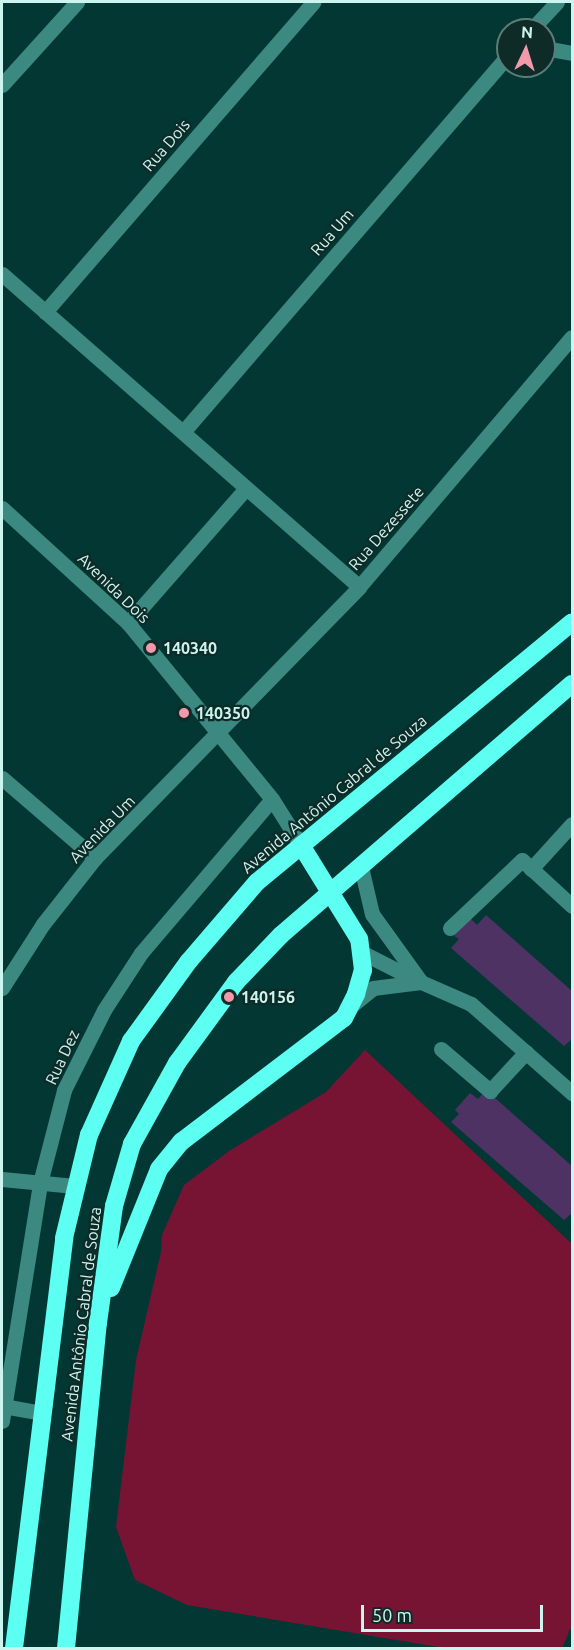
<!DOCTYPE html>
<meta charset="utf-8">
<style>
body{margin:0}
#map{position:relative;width:574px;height:1650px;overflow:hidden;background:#033734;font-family:Ubuntu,sans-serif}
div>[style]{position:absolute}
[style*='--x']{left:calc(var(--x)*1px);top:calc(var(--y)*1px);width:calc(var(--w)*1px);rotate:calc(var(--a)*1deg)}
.green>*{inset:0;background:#771434}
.building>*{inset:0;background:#4d3263}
.minor>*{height:15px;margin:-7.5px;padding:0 7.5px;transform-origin:7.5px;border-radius:7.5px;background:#3c8982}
.highway>*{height:18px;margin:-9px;padding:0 9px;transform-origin:9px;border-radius:9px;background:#5cfff2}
.dots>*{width:16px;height:16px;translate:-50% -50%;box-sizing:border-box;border:3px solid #0f2b28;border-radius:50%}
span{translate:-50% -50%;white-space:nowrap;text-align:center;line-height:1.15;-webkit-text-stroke:4.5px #0f2b28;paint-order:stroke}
.street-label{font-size:16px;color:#ccf5f0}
.poi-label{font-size:16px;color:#ccf5f0;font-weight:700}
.left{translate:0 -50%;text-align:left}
.frame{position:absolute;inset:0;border:3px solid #ccf5f0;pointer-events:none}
.north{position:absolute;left:496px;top:18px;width:60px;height:60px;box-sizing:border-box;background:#0f2b28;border:2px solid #5b7c78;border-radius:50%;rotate:4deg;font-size:16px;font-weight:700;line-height:24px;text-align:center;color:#ccf5f0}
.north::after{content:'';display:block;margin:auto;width:21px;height:27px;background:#f39aaa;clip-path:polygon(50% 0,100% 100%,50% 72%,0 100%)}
.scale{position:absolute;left:361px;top:1605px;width:182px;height:27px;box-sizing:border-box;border:3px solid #ccf5f0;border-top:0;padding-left:8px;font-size:18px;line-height:21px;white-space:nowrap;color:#ccf5f0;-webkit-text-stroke:4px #0f2b28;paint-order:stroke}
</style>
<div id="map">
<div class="green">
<i style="clip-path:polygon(365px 1050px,572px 1244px,572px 1625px,562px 1648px,444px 1648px,187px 1605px,135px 1580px,116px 1527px,136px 1360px,161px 1252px,162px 1235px,184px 1185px,229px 1151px,326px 1092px)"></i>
</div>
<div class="building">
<i style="clip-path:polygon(486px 915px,572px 991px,572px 1039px,564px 1046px,451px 948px,459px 939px,454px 936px,470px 918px,477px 925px)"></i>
<i style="clip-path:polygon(486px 1090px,572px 1166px,572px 1213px,564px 1220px,451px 1122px,459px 1114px,455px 1110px,470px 1093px,478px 1099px)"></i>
</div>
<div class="minor">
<i style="--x:531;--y:30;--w:38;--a:-47"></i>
<i style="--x:544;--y:48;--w:28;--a:10"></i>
<i style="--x:2;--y:85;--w:112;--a:-47.9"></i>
<i style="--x:2;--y:274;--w:475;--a:41.2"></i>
<i style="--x:45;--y:312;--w:410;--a:-49.1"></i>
<i style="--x:183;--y:432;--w:497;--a:-49.2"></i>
<i style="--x:2;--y:508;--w:171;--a:42.4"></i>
<i style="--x:128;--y:623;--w:227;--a:50.7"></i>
<i style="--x:272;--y:799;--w:54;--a:57.8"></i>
<i style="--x:128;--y:623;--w:179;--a:-48.8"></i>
<i style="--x:2;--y:778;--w:123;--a:40.7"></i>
<i style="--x:361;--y:867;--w:48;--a:76.8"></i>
<i style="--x:372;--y:914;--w:84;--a:54.2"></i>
<i style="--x:421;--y:982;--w:55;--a:23.7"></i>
<i style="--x:471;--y:1004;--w:135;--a:41.4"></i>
<i style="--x:531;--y:869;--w:61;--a:-47.7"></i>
<i style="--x:450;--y:928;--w:99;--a:-43.4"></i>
<i style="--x:522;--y:860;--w:68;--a:42.6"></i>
<i style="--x:363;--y:953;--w:62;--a:27"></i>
<i style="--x:2;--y:988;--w:76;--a:-57.4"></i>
<i style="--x:43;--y:924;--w:84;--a:-51.8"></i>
<i style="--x:95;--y:858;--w:378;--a:-45.7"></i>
<i style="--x:359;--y:587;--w:328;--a:-49.6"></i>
<i style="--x:351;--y:1006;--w:28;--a:-39"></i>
<i style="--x:373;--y:988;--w:48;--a:-7.1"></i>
<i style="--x:441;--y:1049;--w:65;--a:40.6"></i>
<i style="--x:490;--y:1091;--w:53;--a:-47.3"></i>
<i style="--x:2;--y:1179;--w:73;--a:5.5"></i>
<i style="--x:3;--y:1406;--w:39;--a:10"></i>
<i style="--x:2;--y:1421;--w:241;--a:-80.9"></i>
<i style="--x:40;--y:1183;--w:96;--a:-75.5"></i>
<i style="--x:64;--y:1090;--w:89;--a:-63.4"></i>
<i style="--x:104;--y:1010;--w:68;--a:-57"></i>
<i style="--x:141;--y:953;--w:202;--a:-49.6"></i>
</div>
<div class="highway">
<i style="--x:111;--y:1288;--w:128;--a:-68"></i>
<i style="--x:159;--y:1169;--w:35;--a:-51"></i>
<i style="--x:181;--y:1142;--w:205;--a:-37.3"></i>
<i style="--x:344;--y:1018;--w:27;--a:-63"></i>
<i style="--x:356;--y:994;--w:25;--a:-74"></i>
<i style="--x:363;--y:970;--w:31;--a:-97"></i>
<i style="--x:359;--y:939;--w:110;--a:-121.7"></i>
<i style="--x:14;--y:1648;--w:413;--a:-83"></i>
<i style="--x:64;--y:1238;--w:106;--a:-76.4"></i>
<i style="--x:89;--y:1135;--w:103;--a:-65.9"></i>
<i style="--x:131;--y:1041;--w:99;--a:-54.1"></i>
<i style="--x:189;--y:961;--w:104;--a:-49.3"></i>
<i style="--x:257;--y:882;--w:408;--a:-39.5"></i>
<i style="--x:66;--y:1648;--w:327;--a:-84.4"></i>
<i style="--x:98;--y:1323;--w:118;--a:-82.2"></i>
<i style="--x:114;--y:1206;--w:65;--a:-73.8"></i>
<i style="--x:132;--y:1144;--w:93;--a:-60.9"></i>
<i style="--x:177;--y:1063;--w:100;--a:-53.9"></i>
<i style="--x:236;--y:982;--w:65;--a:-46.2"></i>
<i style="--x:281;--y:935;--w:384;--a:-40.8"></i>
</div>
<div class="dots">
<i style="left:151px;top:648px;background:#f39aaa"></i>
<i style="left:184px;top:713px;background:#f39aaa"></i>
<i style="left:229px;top:997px;background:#f39aaa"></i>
</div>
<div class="street-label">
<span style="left:166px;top:145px;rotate:-49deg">Rua Dois</span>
<span style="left:332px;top:232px;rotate:-49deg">Rua Um</span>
<span style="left:386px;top:528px;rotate:-49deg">Rua Dezessete</span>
<span style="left:114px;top:588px;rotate:44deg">Avenida Dois</span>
<span style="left:334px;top:794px;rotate:-40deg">Avenida Antônio Cabral de Souza</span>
<span style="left:102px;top:829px;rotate:-46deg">Avenida Um</span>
<span style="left:62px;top:1057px;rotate:-65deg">Rua Dez</span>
<span style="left:81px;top:1324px;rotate:-83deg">Avenida Antônio Cabral de Souza</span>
</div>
<div class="poi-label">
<span class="left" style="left:163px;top:648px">140340</span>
<span class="left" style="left:196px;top:713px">140350</span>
<span class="left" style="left:241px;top:997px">140156</span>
</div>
<div class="frame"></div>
<div class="north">N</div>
<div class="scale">50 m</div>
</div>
